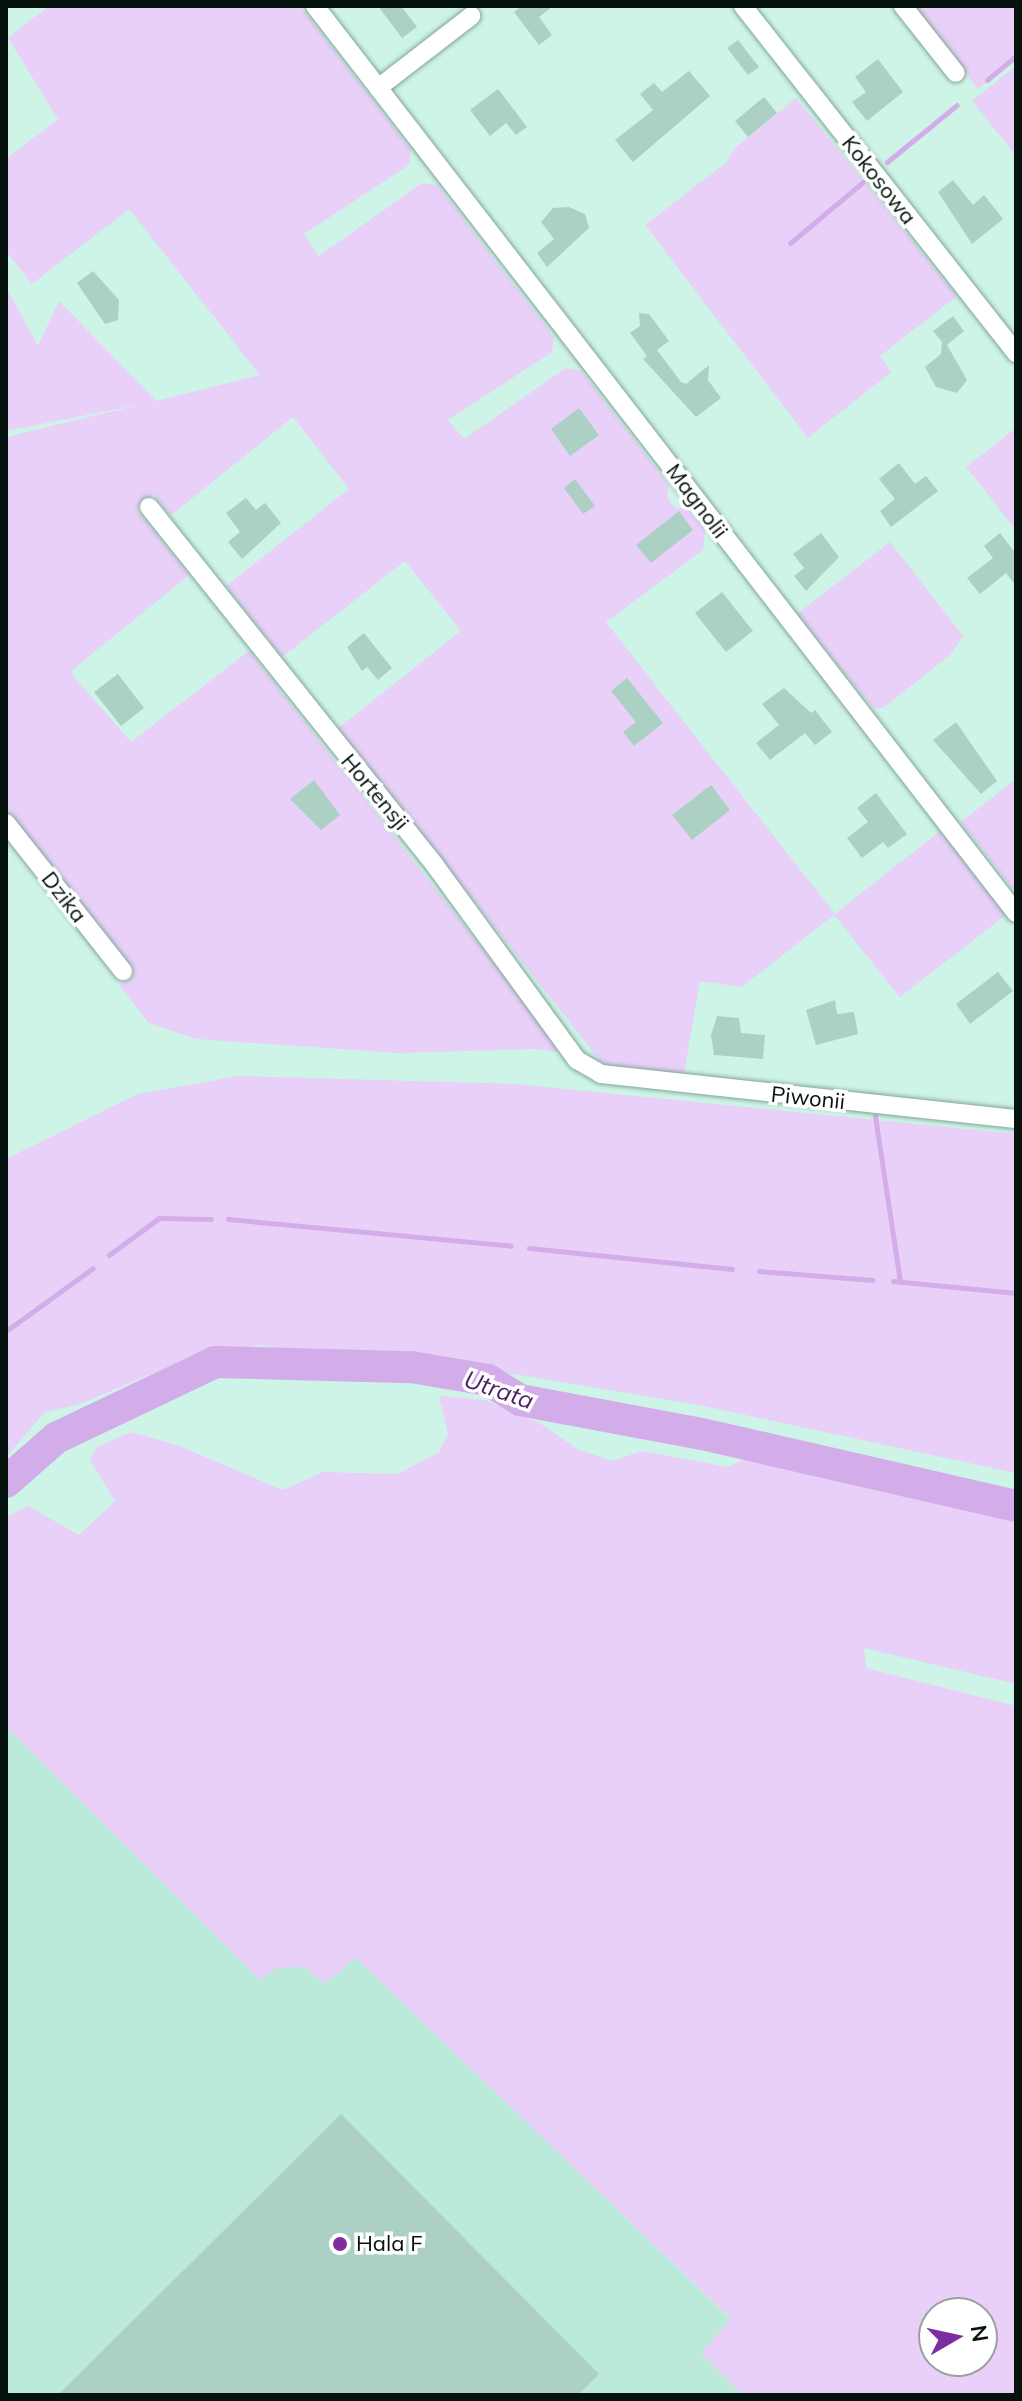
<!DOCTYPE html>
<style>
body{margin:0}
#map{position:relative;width:1022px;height:2401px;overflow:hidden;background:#cef4e7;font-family:Mulish,sans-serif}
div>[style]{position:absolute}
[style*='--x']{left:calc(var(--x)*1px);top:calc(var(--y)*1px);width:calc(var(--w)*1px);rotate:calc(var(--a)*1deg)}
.built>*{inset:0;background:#bbeadb}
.green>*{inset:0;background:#e8d0f8}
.stream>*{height:5px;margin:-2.5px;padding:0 2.5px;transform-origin:2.5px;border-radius:2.5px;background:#d2ade9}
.river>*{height:32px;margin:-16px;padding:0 16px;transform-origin:16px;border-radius:16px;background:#d2ade9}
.building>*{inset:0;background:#acd1c4}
.roads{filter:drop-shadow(0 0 2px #82a69a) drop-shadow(0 0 2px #82a69a)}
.minor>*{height:18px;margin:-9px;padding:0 9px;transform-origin:9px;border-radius:9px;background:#fff}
.dots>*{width:22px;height:22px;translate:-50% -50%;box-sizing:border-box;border:4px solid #fff;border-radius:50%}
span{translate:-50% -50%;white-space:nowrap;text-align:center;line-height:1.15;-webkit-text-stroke:7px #fff;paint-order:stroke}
.street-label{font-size:22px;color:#05120e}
.poi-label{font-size:22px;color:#05120e}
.left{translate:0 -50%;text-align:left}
.water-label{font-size:24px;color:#4e2065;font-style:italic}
.frame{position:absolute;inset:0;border:8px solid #05120e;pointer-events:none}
.north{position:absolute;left:918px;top:2297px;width:80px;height:80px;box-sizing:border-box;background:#fff;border:2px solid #9ba09f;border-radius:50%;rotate:81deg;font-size:22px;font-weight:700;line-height:32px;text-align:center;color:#05120e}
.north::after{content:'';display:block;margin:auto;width:28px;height:36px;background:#7a2ea0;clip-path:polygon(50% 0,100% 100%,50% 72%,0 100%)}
</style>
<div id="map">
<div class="built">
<i style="clip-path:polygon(6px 1618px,731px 2320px,701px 2353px,743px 2395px,6px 2395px)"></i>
</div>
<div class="green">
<i style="clip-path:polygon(49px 6px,300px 6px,411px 150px,409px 165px,304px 234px,319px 256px,422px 183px,437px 185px,554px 337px,552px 352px,448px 420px,464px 439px,566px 368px,581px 371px,669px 485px,667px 497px,675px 508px,688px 509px,705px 530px,703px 550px,606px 622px,687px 726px,835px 914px,940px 831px,1006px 915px,900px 997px,834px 915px,742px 987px,700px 981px,683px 1079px,622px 1074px,601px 1062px,338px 728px,461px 631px,405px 561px,282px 657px,226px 586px,349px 489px,293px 417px,170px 516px,154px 494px,143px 501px,138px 511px,189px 575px,70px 672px,131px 742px,249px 651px,564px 1053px,536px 1049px,398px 1053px,196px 1039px,149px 1023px,119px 985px,133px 975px,6px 809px,6px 437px,147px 403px,6px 431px,6px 287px,38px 346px,59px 301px,156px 401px,260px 375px,129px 209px,32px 284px,6px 251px,6px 159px,58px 119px,8px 38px)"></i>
<i style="clip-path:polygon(914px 6px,1016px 6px,1016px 59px,978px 89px)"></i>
<i style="clip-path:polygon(1016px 66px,1016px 152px,1014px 153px,972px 101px)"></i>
<i style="clip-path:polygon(796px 98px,957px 296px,880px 356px,891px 372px,808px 438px,645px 225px,727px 162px,734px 149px)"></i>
<i style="clip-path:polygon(1016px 428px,1016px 530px,966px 467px)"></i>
<i style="clip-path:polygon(890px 542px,963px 636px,950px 655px,883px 708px,874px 709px,797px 614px)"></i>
<i style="clip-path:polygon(1016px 779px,1016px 893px,961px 822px)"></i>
<i style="clip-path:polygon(239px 1076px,516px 1084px,1016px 1134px,1016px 1473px,704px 1406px,520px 1375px,292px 1353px,260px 1345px,185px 1360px,80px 1404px,45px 1412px,6px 1457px,6px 1159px,138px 1094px)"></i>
<i style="clip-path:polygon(evenodd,439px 1396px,485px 1400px,538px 1422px,579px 1450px,613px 1461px,642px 1451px,728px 1467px,747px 1458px,1016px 1522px,1016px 1684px,864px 1648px,866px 1668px,1016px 1706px,1016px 2395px,743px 2395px,701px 2353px,731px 2319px,356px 1958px,324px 1984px,305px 1967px,277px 1968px,260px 1980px,6px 1727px,6px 1517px,28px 1506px,79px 1535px,115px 1501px,90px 1460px,97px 1447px,131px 1432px,177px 1445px,283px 1490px,323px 1472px,398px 1474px,439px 1452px,448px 1434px,439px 1396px,982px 2313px,982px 2361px,934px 2361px,934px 2313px,982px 2313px)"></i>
</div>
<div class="stream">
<i style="--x:987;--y:80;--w:38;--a:-40"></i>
<i style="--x:887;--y:162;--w:90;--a:-39.2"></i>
<i style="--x:790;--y:243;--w:95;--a:-39.9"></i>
<i style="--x:875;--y:1116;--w:168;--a:81.4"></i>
<i style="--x:228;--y:1219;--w:284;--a:5.4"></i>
<i style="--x:529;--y:1248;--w:204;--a:5.9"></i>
<i style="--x:109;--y:1255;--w:62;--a:-36.5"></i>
<i style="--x:159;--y:1218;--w:52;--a:1.1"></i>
<i style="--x:759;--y:1271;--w:114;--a:4.5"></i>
<i style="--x:893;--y:1281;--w:124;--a:5.6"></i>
<i style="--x:6;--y:1331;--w:107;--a:-35.9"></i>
</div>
<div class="river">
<i style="--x:6;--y:1482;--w:67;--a:-41.3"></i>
<i style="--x:56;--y:1438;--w:176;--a:-25.5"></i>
<i style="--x:215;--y:1362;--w:196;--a:1.5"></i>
<i style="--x:411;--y:1367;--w:78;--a:9.6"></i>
<i style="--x:488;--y:1380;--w:38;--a:32"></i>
<i style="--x:520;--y:1400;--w:185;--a:10.6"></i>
<i style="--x:702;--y:1434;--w:322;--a:12.9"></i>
</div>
<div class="building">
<i style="clip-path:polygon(378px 6px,401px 6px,417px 27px,402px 38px)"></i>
<i style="clip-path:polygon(522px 6px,553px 6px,539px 17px,552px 35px,539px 45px,514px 12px)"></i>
<i style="clip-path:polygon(738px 40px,759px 67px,748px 75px,727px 48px)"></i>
<i style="clip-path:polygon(878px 59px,903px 92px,867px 121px,852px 102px,866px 92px,855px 77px)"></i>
<i style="clip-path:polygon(689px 71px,710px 96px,633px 162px,615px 140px,653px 110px,640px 94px,654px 83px,662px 92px)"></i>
<i style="clip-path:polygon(498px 89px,527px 127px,516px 135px,506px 123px,490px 136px,470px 110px)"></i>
<i style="clip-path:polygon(764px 97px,777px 113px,748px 137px,735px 121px)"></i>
<i style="clip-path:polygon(953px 180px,973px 205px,984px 195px,1003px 219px,972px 244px,938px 192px)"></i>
<i style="clip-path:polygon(569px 207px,585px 214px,589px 228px,547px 267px,537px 253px,554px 239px,541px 222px,553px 208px)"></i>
<i style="clip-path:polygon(93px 271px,119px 300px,118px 320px,105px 324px,77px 283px)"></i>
<i style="clip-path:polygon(639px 313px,649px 314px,669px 341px,657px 350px,681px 382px,686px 384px,709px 365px,708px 380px,721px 398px,696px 417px,643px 359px,647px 356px,630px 333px,640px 326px)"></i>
<i style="clip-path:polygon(953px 316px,964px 331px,947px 345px,967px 380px,957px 393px,936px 387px,925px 367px,941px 354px,942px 342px,933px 331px)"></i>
<i style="clip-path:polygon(579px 408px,599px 435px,570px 456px,551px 429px)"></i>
<i style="clip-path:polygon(899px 463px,915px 484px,926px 476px,938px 491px,891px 527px,880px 511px,895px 499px,879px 479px)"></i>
<i style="clip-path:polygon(575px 479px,595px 506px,583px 514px,564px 488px)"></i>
<i style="clip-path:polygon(246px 498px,256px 510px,265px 503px,281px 523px,242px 559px,228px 542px,240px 532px,226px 513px)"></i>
<i style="clip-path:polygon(679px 511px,693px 530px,651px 563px,636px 545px)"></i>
<i style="clip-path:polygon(821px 533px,839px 557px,806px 591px,794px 576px,804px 568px,793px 554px)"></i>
<i style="clip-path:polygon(1000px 533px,1016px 554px,1016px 586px,1006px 573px,980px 594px,967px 578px,993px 558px,984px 546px)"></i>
<i style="clip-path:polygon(722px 592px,753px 631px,726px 652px,695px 613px)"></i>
<i style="clip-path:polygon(364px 633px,392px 668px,378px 680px,367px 667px,362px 671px,347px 647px)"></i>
<i style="clip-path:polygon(118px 674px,144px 708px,121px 726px,94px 692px)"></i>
<i style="clip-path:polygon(627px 678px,663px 723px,634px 746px,623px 732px,636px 722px,611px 691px)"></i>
<i style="clip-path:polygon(784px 688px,811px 713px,815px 710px,832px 732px,815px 745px,805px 733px,770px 760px,756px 743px,779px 725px,762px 704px)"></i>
<i style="clip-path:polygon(956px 722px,997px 781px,981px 794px,933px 740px)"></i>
<i style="clip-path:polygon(314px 780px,340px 815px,321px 830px,290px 799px)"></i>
<i style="clip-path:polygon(711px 785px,730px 810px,692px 840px,672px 815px)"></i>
<i style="clip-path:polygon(876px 793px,907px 834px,888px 848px,883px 842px,862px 858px,847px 838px,868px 822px,857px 808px)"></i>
<i style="clip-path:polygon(998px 972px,1013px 991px,970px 1024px,956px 1004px)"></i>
<i style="clip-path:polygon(835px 1000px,837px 1014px,854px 1012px,858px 1034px,816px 1045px,806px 1010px)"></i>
<i style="clip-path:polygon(717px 1016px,739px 1018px,741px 1033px,765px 1035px,763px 1059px,714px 1055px,711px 1035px)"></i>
<i style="clip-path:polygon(341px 2114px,599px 2374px,578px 2395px,58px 2395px)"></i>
</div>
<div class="roads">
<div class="minor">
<i style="--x:315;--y:6;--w:1146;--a:52.3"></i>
<i style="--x:743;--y:6;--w:442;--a:51.8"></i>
<i style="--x:903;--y:6;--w:85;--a:51.7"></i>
<i style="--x:378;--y:88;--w:118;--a:-37.7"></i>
<i style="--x:149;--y:507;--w:457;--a:51.4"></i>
<i style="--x:434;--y:864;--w:243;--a:53.9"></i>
<i style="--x:577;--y:1060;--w:28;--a:30"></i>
<i style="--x:601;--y:1074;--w:417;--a:6.2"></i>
<i style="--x:6;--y:823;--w:189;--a:51.7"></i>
</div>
</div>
<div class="dots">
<i style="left:340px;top:2244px;background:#7a2ea0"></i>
</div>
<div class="street-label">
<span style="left:879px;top:180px;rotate:52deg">Kokosowa</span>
<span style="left:697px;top:501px;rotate:53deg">Magnolii</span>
<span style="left:375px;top:792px;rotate:50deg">Hortensji</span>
<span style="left:64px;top:897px;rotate:52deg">Dzika</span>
<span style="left:808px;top:1098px;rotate:6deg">Piwonii</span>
</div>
<div class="poi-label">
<span class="left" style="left:356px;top:2244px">Hala F</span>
</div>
<div class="water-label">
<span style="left:499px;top:1390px;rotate:19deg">Utrata</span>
</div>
<div class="frame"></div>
<div class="north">N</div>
</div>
